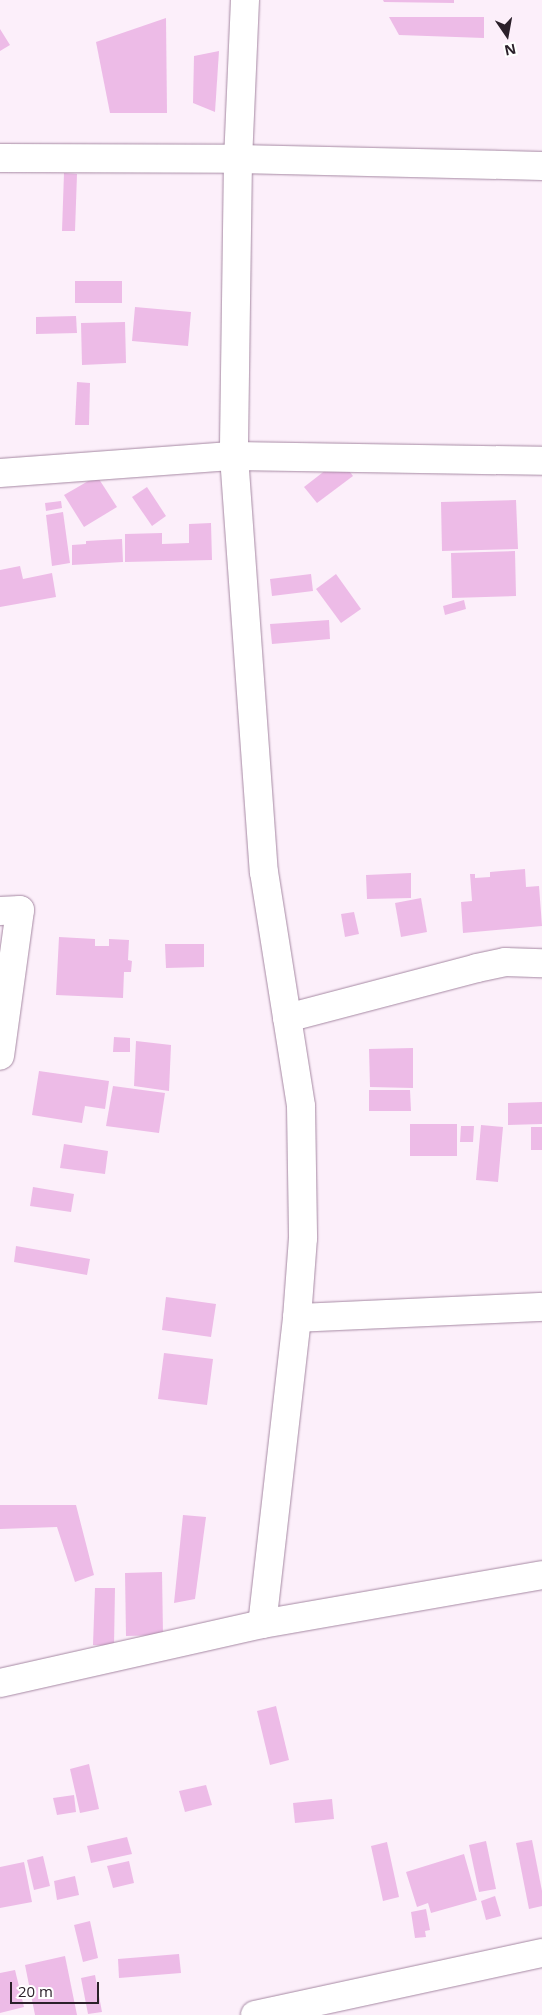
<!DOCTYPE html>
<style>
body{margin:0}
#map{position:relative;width:542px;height:2015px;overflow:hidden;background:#fceffa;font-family:"Open Sans",sans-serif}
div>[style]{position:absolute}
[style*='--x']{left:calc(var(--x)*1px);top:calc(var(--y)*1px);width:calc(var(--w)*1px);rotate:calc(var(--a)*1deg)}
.building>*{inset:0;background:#edbbe7}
.roads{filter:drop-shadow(0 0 1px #a689a3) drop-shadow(0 0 1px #a689a3)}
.street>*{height:28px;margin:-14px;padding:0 14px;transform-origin:14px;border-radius:14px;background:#fff}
span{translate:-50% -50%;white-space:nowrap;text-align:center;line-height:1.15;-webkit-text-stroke:4.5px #fff;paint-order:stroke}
.north{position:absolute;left:482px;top:10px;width:50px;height:50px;-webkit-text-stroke:4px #fff;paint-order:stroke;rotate:168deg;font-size:14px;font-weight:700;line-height:20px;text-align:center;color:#2b202a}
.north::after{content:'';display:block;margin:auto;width:18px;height:22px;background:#2b202a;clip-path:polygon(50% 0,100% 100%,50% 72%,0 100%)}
.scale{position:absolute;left:10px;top:1982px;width:89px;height:22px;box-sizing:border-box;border:2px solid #2b202a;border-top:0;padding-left:6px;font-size:15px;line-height:18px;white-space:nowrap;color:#2b202a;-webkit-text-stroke:4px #fff;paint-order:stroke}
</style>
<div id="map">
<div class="building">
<i style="clip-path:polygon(383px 0,454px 0,454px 3px,384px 2px)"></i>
<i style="clip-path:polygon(389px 17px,484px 17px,484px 38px,399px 35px)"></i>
<i style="clip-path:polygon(166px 18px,167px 113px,110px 113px,96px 42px)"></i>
<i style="clip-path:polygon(0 29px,10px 45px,0 51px)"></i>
<i style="clip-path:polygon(219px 51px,215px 112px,193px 103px,194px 56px)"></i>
<i style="clip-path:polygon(64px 173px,77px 174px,75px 231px,62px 231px)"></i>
<i style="clip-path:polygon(75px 281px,122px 281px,122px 303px,75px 303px)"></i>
<i style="clip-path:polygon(135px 307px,191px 312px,188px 346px,132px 341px)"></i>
<i style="clip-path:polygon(76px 316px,77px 333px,36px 334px,36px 317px)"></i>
<i style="clip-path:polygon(125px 322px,126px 363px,82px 365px,81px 323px)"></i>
<i style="clip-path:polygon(77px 382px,90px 383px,89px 425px,75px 425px)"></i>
<i style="clip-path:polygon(340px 459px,353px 476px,317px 503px,304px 487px)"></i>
<i style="clip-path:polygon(97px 476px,117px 507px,84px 527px,64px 495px)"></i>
<i style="clip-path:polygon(147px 487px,166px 516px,152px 526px,132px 497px)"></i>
<i style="clip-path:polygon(516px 500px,518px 549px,442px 551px,441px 502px)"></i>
<i style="clip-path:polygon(61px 501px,62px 508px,46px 511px,45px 503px)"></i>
<i style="clip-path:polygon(63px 512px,70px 563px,52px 566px,46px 515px)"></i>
<i style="clip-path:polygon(211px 523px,212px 560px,125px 562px,125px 534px,162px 533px,162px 544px,189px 543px,189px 524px)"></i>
<i style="clip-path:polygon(122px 539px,123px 562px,72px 565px,72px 545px,86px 544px,86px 541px)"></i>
<i style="clip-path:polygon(515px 551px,516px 596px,452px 598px,451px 553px)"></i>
<i style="clip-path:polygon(20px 566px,23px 579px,52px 573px,56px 597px,0 607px,0 570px)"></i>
<i style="clip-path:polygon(311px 574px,313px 591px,272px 596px,270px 579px)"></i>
<i style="clip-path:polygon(336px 574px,361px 609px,341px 623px,316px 589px)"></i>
<i style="clip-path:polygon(464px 600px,466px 609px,445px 615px,443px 606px)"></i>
<i style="clip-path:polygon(329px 620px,330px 639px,272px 644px,270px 624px)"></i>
<i style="clip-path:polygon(525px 869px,526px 887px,539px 886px,542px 926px,463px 933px,461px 902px,472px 901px,470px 874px,475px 874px,475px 878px,490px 877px,490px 872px)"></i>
<i style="clip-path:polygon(411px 873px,411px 898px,367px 899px,366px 875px)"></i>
<i style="clip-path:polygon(421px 898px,427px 932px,401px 937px,395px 903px)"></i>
<i style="clip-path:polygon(354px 912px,359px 934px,345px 937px,341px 914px)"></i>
<i style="clip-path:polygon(59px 937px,95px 939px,95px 946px,109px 946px,109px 939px,129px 940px,128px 960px,132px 961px,131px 972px,124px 972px,123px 998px,56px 995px)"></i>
<i style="clip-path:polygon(165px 944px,204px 944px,204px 967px,166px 968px)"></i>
<i style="clip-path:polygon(114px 1037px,130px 1038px,130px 1052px,113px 1052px)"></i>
<i style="clip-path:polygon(136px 1041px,171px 1045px,169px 1091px,134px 1086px)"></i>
<i style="clip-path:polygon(413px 1048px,413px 1088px,370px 1087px,369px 1049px)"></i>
<i style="clip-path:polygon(39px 1071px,109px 1081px,105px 1109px,85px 1106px,82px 1123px,32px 1115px)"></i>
<i style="clip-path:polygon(113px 1086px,165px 1093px,159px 1133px,106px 1126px)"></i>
<i style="clip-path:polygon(369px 1090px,410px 1090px,411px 1111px,369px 1111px)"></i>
<i style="clip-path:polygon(542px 1102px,542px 1124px,508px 1125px,508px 1103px)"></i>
<i style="clip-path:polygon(410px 1124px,457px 1124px,457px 1156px,410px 1156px)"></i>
<i style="clip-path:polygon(481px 1125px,503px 1127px,498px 1182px,476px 1180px)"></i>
<i style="clip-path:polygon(461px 1126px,474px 1126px,473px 1142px,460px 1142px)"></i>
<i style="clip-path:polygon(531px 1127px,542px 1127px,542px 1150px,531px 1150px)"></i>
<i style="clip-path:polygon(64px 1144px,108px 1151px,105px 1174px,60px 1168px)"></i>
<i style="clip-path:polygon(33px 1187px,74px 1194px,71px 1212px,30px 1206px)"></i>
<i style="clip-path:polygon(16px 1246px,90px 1259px,87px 1275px,14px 1262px)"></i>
<i style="clip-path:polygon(166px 1297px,216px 1304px,211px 1337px,162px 1330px)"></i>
<i style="clip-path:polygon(164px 1353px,213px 1359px,207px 1405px,158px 1399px)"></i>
<i style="clip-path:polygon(0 1505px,76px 1505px,94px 1575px,75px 1582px,57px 1527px,0 1529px)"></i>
<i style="clip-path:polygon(183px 1515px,206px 1517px,195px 1599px,174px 1603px)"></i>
<i style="clip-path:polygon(162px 1572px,163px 1635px,126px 1636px,125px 1573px)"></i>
<i style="clip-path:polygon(95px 1588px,115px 1588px,114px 1646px,93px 1645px)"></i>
<i style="clip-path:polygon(276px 1706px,289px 1760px,270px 1765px,257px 1711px)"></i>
<i style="clip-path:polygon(89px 1764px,99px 1809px,80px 1813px,70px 1769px)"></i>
<i style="clip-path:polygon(206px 1785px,212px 1805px,185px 1812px,179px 1791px)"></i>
<i style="clip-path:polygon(74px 1795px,76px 1812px,57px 1815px,53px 1798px)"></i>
<i style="clip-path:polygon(332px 1799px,334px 1819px,295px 1823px,293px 1803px)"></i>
<i style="clip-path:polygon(127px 1837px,132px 1854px,91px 1863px,87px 1846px)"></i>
<i style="clip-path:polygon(532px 1840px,542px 1891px,542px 1906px,529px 1909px,516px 1843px)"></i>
<i style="clip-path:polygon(486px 1841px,496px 1889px,479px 1892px,469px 1845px)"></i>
<i style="clip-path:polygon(387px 1842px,399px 1897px,383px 1901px,371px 1846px)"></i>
<i style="clip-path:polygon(464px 1854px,477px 1900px,431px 1913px,428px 1903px,417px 1907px,406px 1872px)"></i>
<i style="clip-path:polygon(43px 1856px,50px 1886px,34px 1890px,27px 1860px)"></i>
<i style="clip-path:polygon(129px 1861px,134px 1883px,113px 1888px,107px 1866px)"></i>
<i style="clip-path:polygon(24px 1862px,32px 1902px,0 1908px,0 1867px)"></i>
<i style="clip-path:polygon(75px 1876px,79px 1895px,57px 1900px,54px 1881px)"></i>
<i style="clip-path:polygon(495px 1896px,501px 1916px,486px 1920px,481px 1901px)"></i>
<i style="clip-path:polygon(426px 1909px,430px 1930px,425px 1931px,426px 1937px,415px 1938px,411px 1912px)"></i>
<i style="clip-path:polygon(90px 1921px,98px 1958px,83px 1962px,74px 1925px)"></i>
<i style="clip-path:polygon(179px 1954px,181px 1973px,119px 1978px,118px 1959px)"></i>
<i style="clip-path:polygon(65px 1956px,77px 2015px,35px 2015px,25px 1965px)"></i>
<i style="clip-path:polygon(15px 1970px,24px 2007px,0 2013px,0 1973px)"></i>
<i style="clip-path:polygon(95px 1975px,102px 2012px,88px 2014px,81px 1978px)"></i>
</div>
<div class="roads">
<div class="street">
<i style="--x:245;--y:0;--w:159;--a:92.5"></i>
<i style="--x:238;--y:159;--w:297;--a:90.8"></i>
<i style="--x:234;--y:456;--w:417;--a:85.9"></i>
<i style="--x:264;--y:872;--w:237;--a:81"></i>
<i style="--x:301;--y:1106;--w:132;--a:89.1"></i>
<i style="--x:303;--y:1238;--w:80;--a:94.3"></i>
<i style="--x:297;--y:1318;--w:308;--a:96.5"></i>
<i style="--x:0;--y:158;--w:238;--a:0.2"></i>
<i style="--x:238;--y:159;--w:304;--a:1.3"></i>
<i style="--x:0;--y:473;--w:235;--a:-4.2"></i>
<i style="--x:234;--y:456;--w:308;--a:0.9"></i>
<i style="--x:0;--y:911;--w:20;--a:-3"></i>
<i style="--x:20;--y:910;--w:147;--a:97.8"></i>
<i style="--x:287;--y:1018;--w:196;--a:-14.7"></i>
<i style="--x:477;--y:968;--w:29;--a:-12"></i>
<i style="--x:505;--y:962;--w:37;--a:2"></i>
<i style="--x:297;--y:1318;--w:245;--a:-2.6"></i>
<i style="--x:0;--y:1683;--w:269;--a:-12.7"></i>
<i style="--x:262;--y:1624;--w:284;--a:-9.9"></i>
<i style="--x:255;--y:2015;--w:294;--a:-12.2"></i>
</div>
</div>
<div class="north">N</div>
<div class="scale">20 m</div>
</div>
